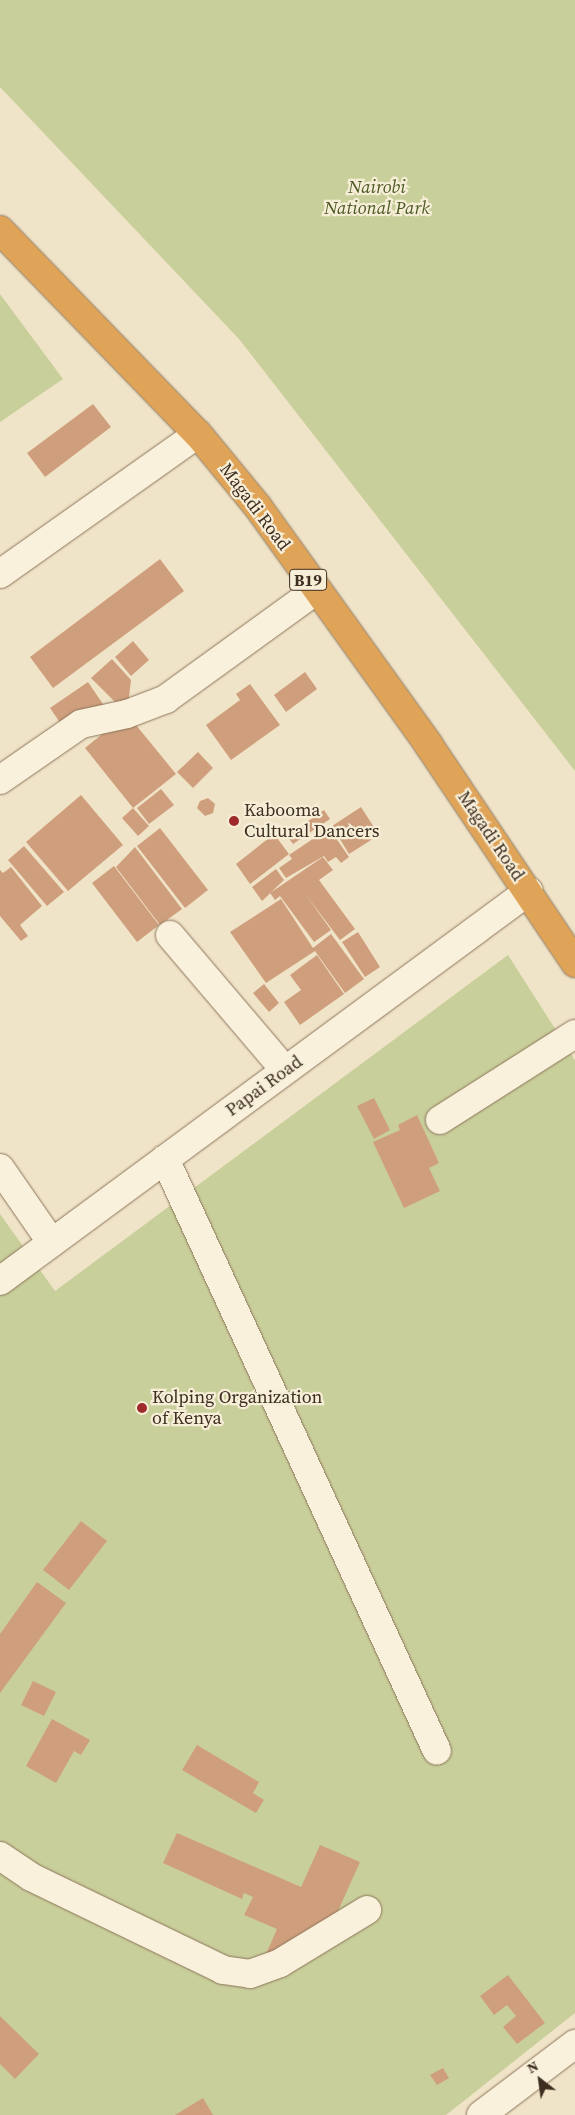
<!DOCTYPE html>
<style>
body{margin:0}
#map{position:relative;width:575px;height:2115px;overflow:hidden;background:#f0e4c8;font-family:"Source Serif 4",serif}
div>[style]{position:absolute}
[style*='--x']{left:calc(var(--x)*1px);top:calc(var(--y)*1px);width:calc(var(--w)*1px);rotate:calc(var(--a)*1deg)}
.green>*{inset:0;background:#c9cf9b}
.building>*{inset:0;background:#cf9f7d}
.roads{filter:drop-shadow(0 0 1px #8d765c) drop-shadow(0 0 1px #8d765c)}
.minor>*{height:28px;margin:-14px;padding:0 14px;transform-origin:14px;border-radius:14px;background:#faf1dc}
.highway>*{height:28px;margin:-14px;padding:0 14px;transform-origin:14px;border-radius:14px;background:#e0a458}
.dots>*{width:14px;height:14px;translate:-50% -50%;box-sizing:border-box;border:2px solid #f7eed8;border-radius:50%}
span{translate:-50% -50%;white-space:nowrap;text-align:center;line-height:1.15;-webkit-text-stroke:4.5px #f7eed8;paint-order:stroke}
.shield-label span{padding:1px 4px;background:#f7eed8;border:1px solid;border-radius:4px;-webkit-text-stroke-width:0}
.shield-label{font-size:16px;color:#3d2e20;font-weight:700}
.park-label{font-size:18px;color:#4d5a26;font-style:italic}
.street-label{font-size:18px;color:#3d2e20}
.poi-label{font-size:18px;color:#3d2e20}
.left{translate:0 -50%;text-align:left}
.north{position:absolute;left:515px;top:2055px;width:50px;height:50px;-webkit-text-stroke:4px #f7eed8;paint-order:stroke;rotate:330deg;font-size:14px;font-weight:700;line-height:20px;text-align:center;color:#3d2e20}
.north::after{content:'';display:block;margin:auto;width:18px;height:22px;background:#3d2e20;clip-path:polygon(50% 0,100% 100%,50% 72%,0 100%)}
</style>
<div id="map">
<div class="green">
<i style="clip-path:polygon(0 0,575px 0,575px 771px,239px 339px,0 87px)"></i>
<i style="clip-path:polygon(0 294px,63px 379px,0 422px)"></i>
<i style="clip-path:polygon(508px 955px,575px 1060px,575px 2013px,446px 2115px,0 2115px,0 1214px,55px 1291px)"></i>
</div>
<div class="building">
<i style="clip-path:polygon(93px 404px,111px 427px,45px 477px,27px 453px)"></i>
<i style="clip-path:polygon(160px 559px,184px 591px,53px 688px,30px 657px)"></i>
<i style="clip-path:polygon(133px 641px,149px 660px,131px 676px,115px 657px)"></i>
<i style="clip-path:polygon(112px 659px,131px 680px,127px 714px,91px 678px)"></i>
<i style="clip-path:polygon(305px 672px,317px 689px,286px 712px,274px 695px)"></i>
<i style="clip-path:polygon(88px 682px,105px 707px,67px 733px,50px 708px)"></i>
<i style="clip-path:polygon(250px 684px,280px 725px,231px 760px,206px 725px,240px 700px,236px 694px)"></i>
<i style="clip-path:polygon(127px 714px,176px 774px,133px 808px,85px 748px)"></i>
<i style="clip-path:polygon(198px 752px,213px 768px,193px 788px,177px 772px)"></i>
<i style="clip-path:polygon(161px 789px,174px 805px,149px 824px,137px 808px)"></i>
<i style="clip-path:polygon(81px 795px,123px 845px,68px 891px,26px 842px)"></i>
<i style="clip-path:polygon(208px 798px,215px 804px,213px 813px,205px 816px,197px 808px,200px 801px)"></i>
<i style="clip-path:polygon(361px 807px,379px 835px,349px 854px,332px 826px)"></i>
<i style="clip-path:polygon(133px 808px,149px 826px,138px 836px,122px 818px)"></i>
<i style="clip-path:polygon(324px 810px,330px 819px,293px 844px,287px 836px)"></i>
<i style="clip-path:polygon(160px 828px,208px 890px,185px 908px,137px 846px)"></i>
<i style="clip-path:polygon(329px 828px,349px 857px,341px 863px,336px 857px,328px 862px,324px 856px,286px 878px,279px 868px,292px 859px,289px 855px)"></i>
<i style="clip-path:polygon(274px 834px,289px 854px,250px 884px,236px 864px)"></i>
<i style="clip-path:polygon(24px 846px,64px 892px,47px 906px,8px 860px)"></i>
<i style="clip-path:polygon(135px 847px,182px 909px,160px 925px,116px 867px)"></i>
<i style="clip-path:polygon(323px 857px,333px 870px,319px 880px,355px 929px,340px 940px,306px 895px,331px 930px,314px 942px,280px 896px,275px 900px,270px 893px)"></i>
<i style="clip-path:polygon(114px 866px,159px 925px,137px 942px,92px 883px)"></i>
<i style="clip-path:polygon(11px 867px,42px 906px,20px 925px,28px 936px,21px 941px,0 916px,0 870px,3px 873px)"></i>
<i style="clip-path:polygon(276px 869px,284px 880px,262px 901px,252px 887px)"></i>
<i style="clip-path:polygon(281px 899px,313px 948px,331px 934px,364px 979px,345px 993px,315px 951px,266px 983px,230px 932px)"></i>
<i style="clip-path:polygon(358px 932px,380px 967px,365px 977px,342px 942px)"></i>
<i style="clip-path:polygon(317px 955px,344px 994px,300px 1025px,284px 1002px,301px 990px,290px 975px)"></i>
<i style="clip-path:polygon(264px 984px,279px 1003px,269px 1012px,253px 993px)"></i>
<i style="clip-path:polygon(374px 1098px,390px 1130px,374px 1139px,357px 1106px)"></i>
<i style="clip-path:polygon(417px 1115px,439px 1163px,429px 1168px,440px 1191px,404px 1208px,373px 1142px,400px 1130px,398px 1125px)"></i>
<i style="clip-path:polygon(81px 1521px,107px 1541px,69px 1590px,43px 1570px)"></i>
<i style="clip-path:polygon(37px 1582px,66px 1603px,0 1693px,0 1634px)"></i>
<i style="clip-path:polygon(33px 1681px,56px 1692px,44px 1716px,21px 1705px)"></i>
<i style="clip-path:polygon(52px 1719px,90px 1740px,81px 1755px,74px 1751px,56px 1783px,26px 1766px)"></i>
<i style="clip-path:polygon(197px 1745px,259px 1782px,253px 1793px,264px 1800px,256px 1813px,182px 1770px)"></i>
<i style="clip-path:polygon(177px 1833px,301px 1887px,320px 1845px,360px 1862px,324px 1942px,313px 1937px,300px 1968px,266px 1954px,277px 1929px,244px 1915px,253px 1897px,244px 1893px,242px 1899px,163px 1863px)"></i>
<i style="clip-path:polygon(508px 1975px,545px 2023px,517px 2044px,503px 2027px,516px 2016px,507px 2005px,494px 2015px,480px 1996px)"></i>
<i style="clip-path:polygon(0 2016px,39px 2054px,15px 2079px,0 2064px)"></i>
<i style="clip-path:polygon(443px 2068px,449px 2078px,437px 2085px,430px 2075px)"></i>
<i style="clip-path:polygon(203px 2098px,213px 2115px,175px 2115px)"></i>
</div>
<div class="roads">
<div class="minor">
<i style="--x:0;--y:574;--w:242;--a:-35.3"></i>
<i style="--x:0;--y:780;--w:98;--a:-34.7"></i>
<i style="--x:81;--y:724;--w:47;--a:-12.3"></i>
<i style="--x:127;--y:714;--w:42;--a:-21"></i>
<i style="--x:166;--y:699;--w:184;--a:-35.9"></i>
<i style="--x:170;--y:935;--w:177;--a:49.6"></i>
<i style="--x:440;--y:1120;--w:160;--a:-32.5"></i>
<i style="--x:165;--y:1159;--w:651;--a:65.32"></i>
<i style="--x:0;--y:1168;--w:91;--a:55.3"></i>
<i style="--x:0;--y:1281;--w:657;--a:-36.4"></i>
<i style="--x:0;--y:1856;--w:37;--a:34"></i>
<i style="--x:31;--y:1877;--w:213;--a:25.8"></i>
<i style="--x:223;--y:1970;--w:27;--a:8"></i>
<i style="--x:250;--y:1974;--w:32;--a:-20"></i>
<i style="--x:280;--y:1963;--w:102;--a:-31.3"></i>
<i style="--x:481;--y:2115;--w:118;--a:-37.1"></i>
</div>
<div class="highway">
<i style="--x:0;--y:230;--w:284;--a:45.9"></i>
<i style="--x:198;--y:434;--w:94;--a:50.6"></i>
<i style="--x:258;--y:507;--w:292;--a:54.3"></i>
<i style="--x:428;--y:744;--w:264;--a:56.1"></i>
</div>
</div>
<div class="dots">
<i style="left:234px;top:821px;background:#9e2a2b"></i>
<i style="left:142px;top:1408px;background:#9e2a2b"></i>
</div>
<div class="shield-label">
<span style="left:308px;top:580px">B19</span>
</div>
<div class="park-label">
<span style="left:377px;top:198px">Nairobi<br>National Park</span>
</div>
<div class="street-label">
<span style="left:255px;top:507px;rotate:53deg">Magadi Road</span>
<span style="left:491px;top:836px;rotate:56deg">Magadi Road</span>
<span style="left:264px;top:1086px;rotate:-36deg">Papai Road</span>
</div>
<div class="poi-label">
<span class="left" style="left:244px;top:821px">Kabooma<br>Cultural Dancers</span>
<span class="left" style="left:152px;top:1408px">Kolping Organization<br>of Kenya</span>
</div>
<div class="north">N</div>
</div>
